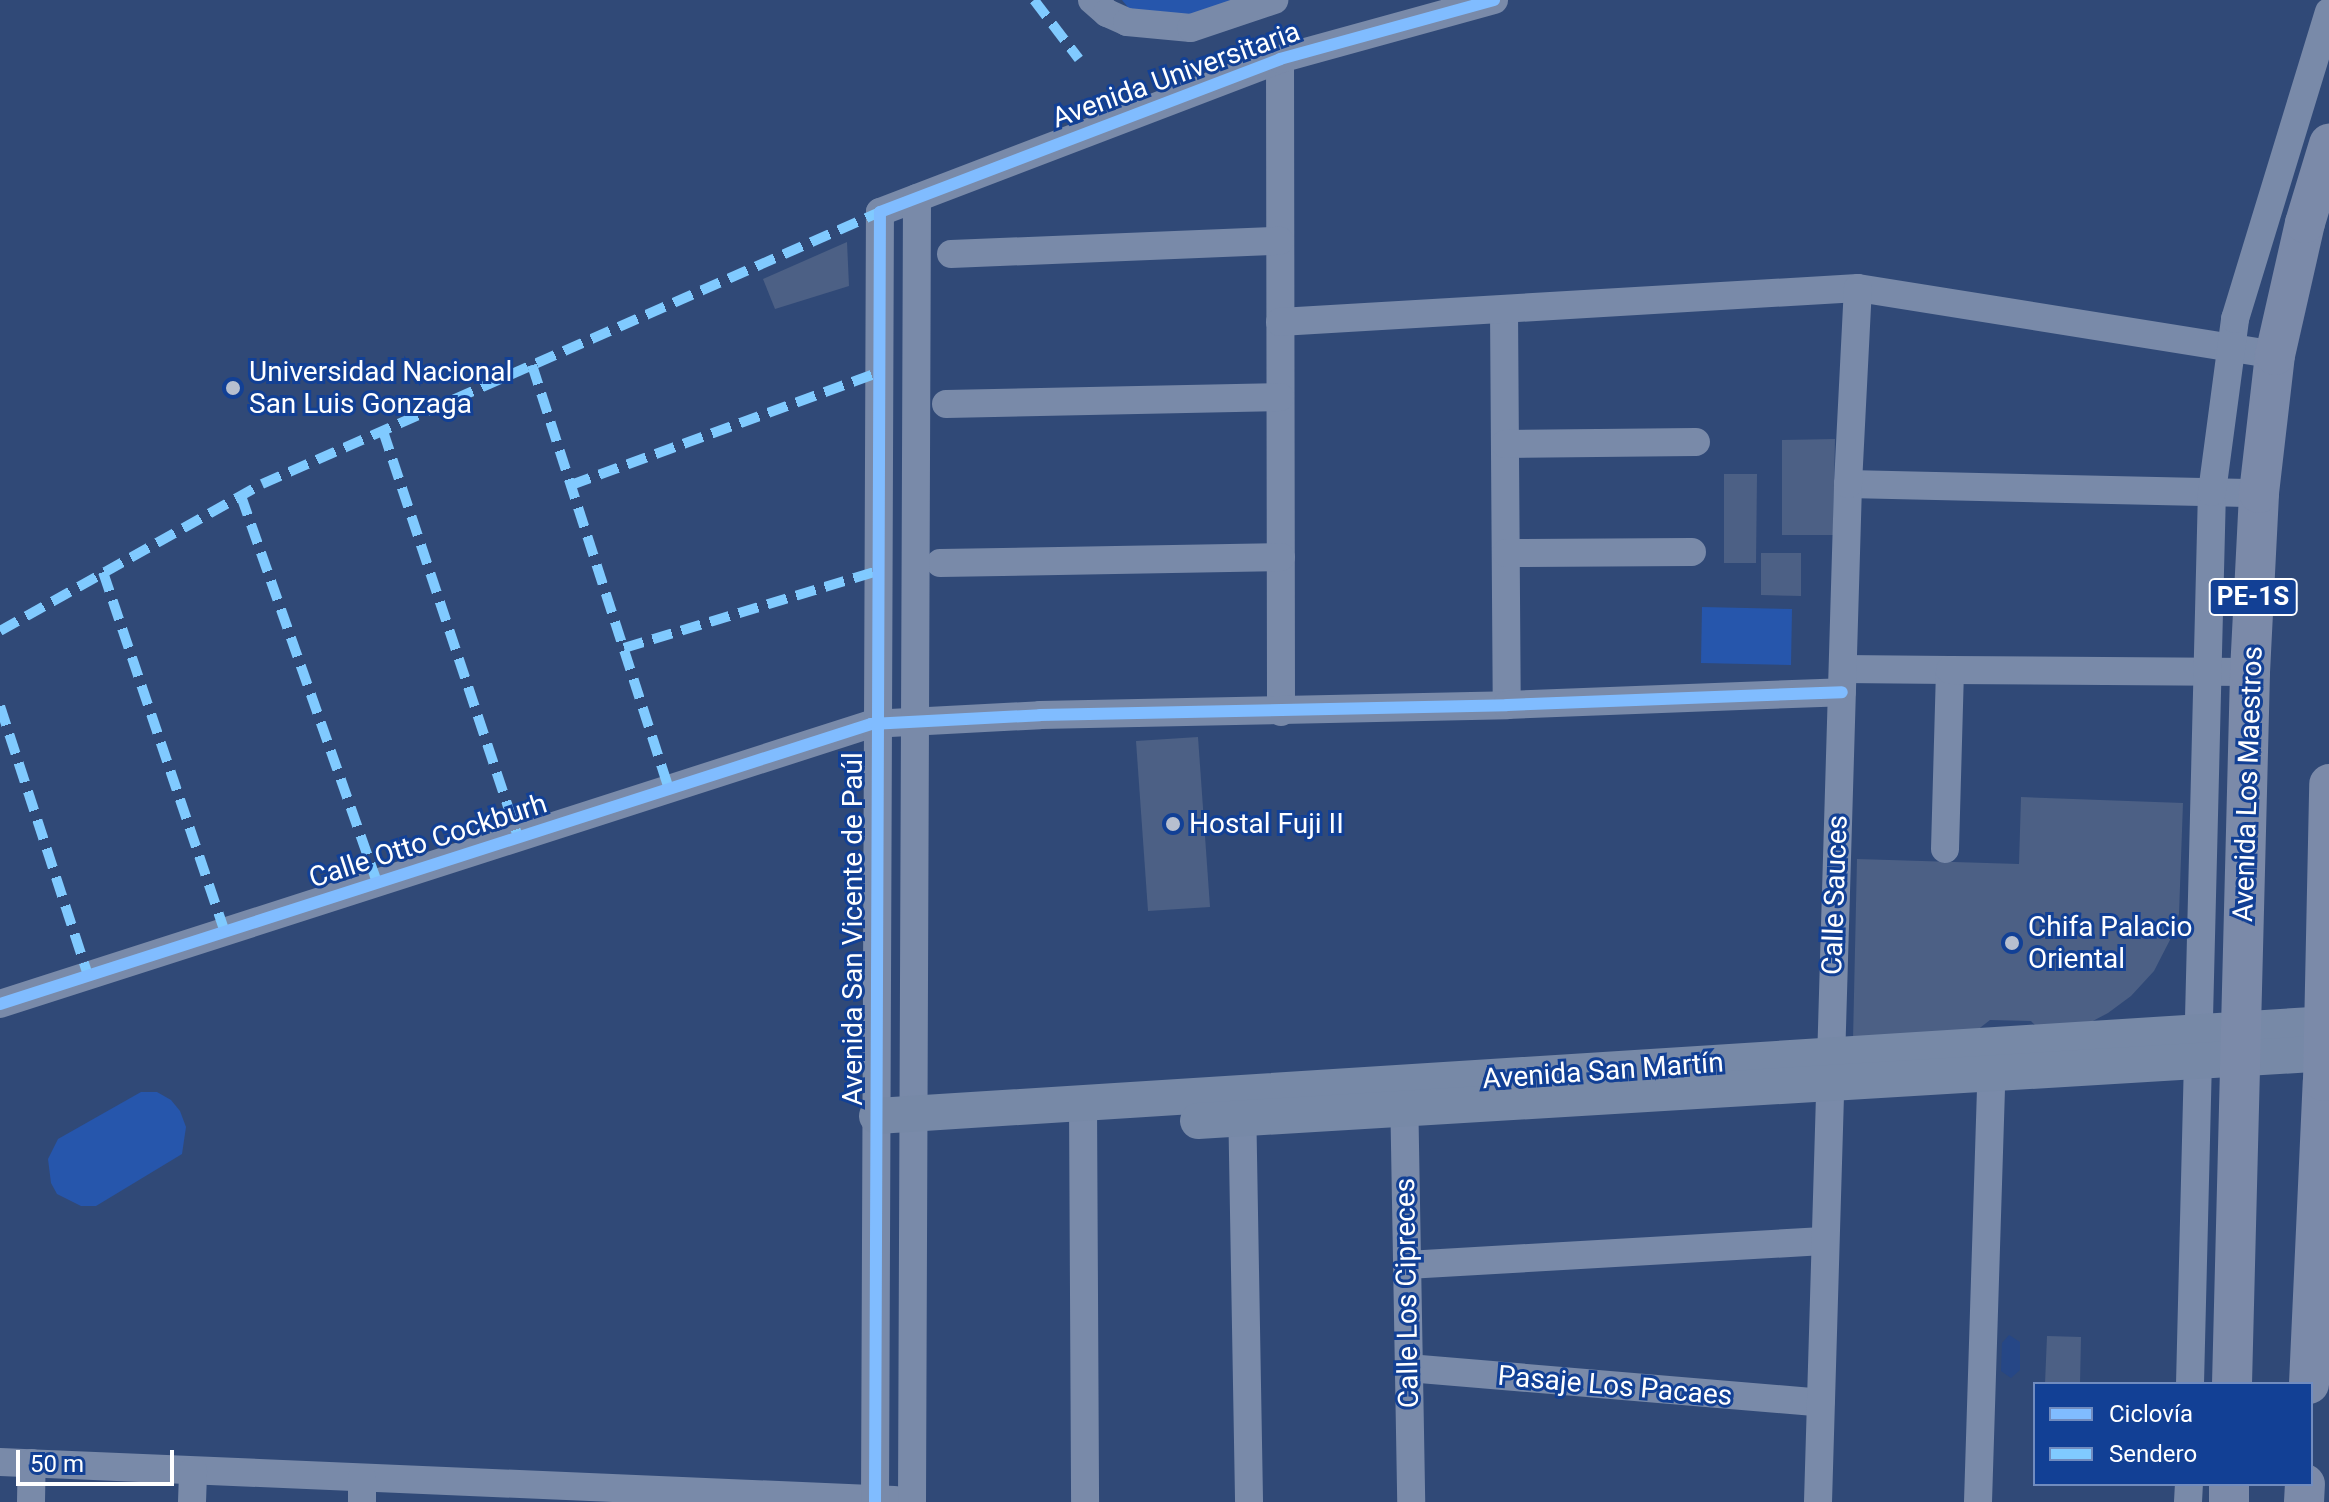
<!DOCTYPE html>
<meta charset="utf-8">
<style>
body{margin:0}
#map{position:relative;width:2329px;height:1502px;overflow:hidden;background:#304977;font-family:Roboto,sans-serif}
div>[style]{position:absolute}
[style*='--x']{left:calc(var(--x)*1px);top:calc(var(--y)*1px);width:calc(var(--w)*1px);rotate:calc(var(--a)*1deg)}
.green>*{inset:0;background:#2656ac}
.water>*{inset:0;background:#264786}
.building>*{inset:0;background:#4c6085}
.minor>*{height:28px;margin:-14px;padding:0 14px;transform-origin:14px;border-radius:14px;background:#798aa9}
.major>*{height:36px;margin:-18px;padding:0 18px;transform-origin:18px;border-radius:18px;background:#7789a7}
.highway>*{height:40px;margin:-20px;padding:0 20px;transform-origin:20px;border-radius:20px;background:#7b8aa9}
.quiet>*{height:10px;margin-top:-5px;transform-origin:0;background:repeating-linear-gradient(90deg,#80caff 0 20px,transparent 0 30px)}
.cycleway>*{height:12px;margin:-6px;padding:0 6px;transform-origin:6px;border-radius:6px;background:#80bcff}
.dots>*{width:22px;height:22px;translate:-50% -50%;box-sizing:border-box;border:4px solid #124095;border-radius:50%}
span{translate:-50% -50%;white-space:nowrap;text-align:center;line-height:1.15;-webkit-text-stroke:6px #124095;paint-order:stroke}
.shield-label span{padding:2px 6px;background:#124095;border:2px solid;border-radius:6px;-webkit-text-stroke-width:0}
.shield-label{font-size:26px;color:#fff;font-weight:700}
.street-label{font-size:28px;color:#fff}
.poi-label{font-size:28px;color:#fff}
.left{translate:0 -50%;text-align:left}
.legend{position:absolute;left:2033px;top:1382px;width:280px;height:104px;box-sizing:border-box;background:#124095;border:2px solid #718cbf;margin:0;padding:10px 14px;list-style:none;font-size:24px;color:#fff}
.legend li{display:flex;align-items:center;gap:16px;height:40px}
.legend b{width:40px;border:2px solid #718cbf}
.scale{position:absolute;left:16px;top:1450px;width:158px;height:36px;box-sizing:border-box;border:4px solid #fff;border-top:0;padding-left:10px;font-size:24px;line-height:28px;white-space:nowrap;color:#fff;-webkit-text-stroke:6px #124095;paint-order:stroke}
</style>
<div id="map">
<div class="green">
<i style="clip-path:polygon(1122px 0,1251px 0,1198px 20px,1136px 17px)"></i>
<i style="clip-path:polygon(1702px 607px,1792px 609px,1791px 665px,1701px 663px)"></i>
<i style="clip-path:polygon(141px 1092px,157px 1092px,171px 1100px,180px 1111px,186px 1127px,182px 1154px,96px 1206px,81px 1206px,57px 1194px,51px 1183px,48px 1159px,58px 1139px)"></i>
</div>
<div class="water">
<i style="clip-path:polygon(2009px 1335px,2020px 1342px,2020px 1370px,2011px 1378px,2001px 1371px,2002px 1343px)"></i>
</div>
<div class="building">
<i style="clip-path:polygon(847px 242px,849px 286px,775px 309px,763px 279px)"></i>
<i style="clip-path:polygon(1835px 439px,1833px 535px,1782px 535px,1782px 440px)"></i>
<i style="clip-path:polygon(1724px 474px,1757px 474px,1756px 563px,1724px 563px)"></i>
<i style="clip-path:polygon(1761px 553px,1801px 553px,1801px 596px,1761px 595px)"></i>
<i style="clip-path:polygon(1198px 737px,1210px 907px,1148px 911px,1136px 741px)"></i>
<i style="clip-path:polygon(2021px 797px,2183px 803px,2179px 914px,2173px 934px,2154px 971px,2131px 996px,2108px 1013px,2089px 1023px,2045px 1036px,2031px 1021px,1990px 1020px,1967px 1038px,1853px 1040px,1857px 859px,2019px 864px)"></i>
<i style="clip-path:polygon(2047px 1336px,2081px 1337px,2080px 1384px,2045px 1384px)"></i>
</div>
<div class="minor">
<i style="--x:1092;--y:0;--w:20;--a:41"></i>
<i style="--x:1107;--y:13;--w:22;--a:24"></i>
<i style="--x:1127;--y:22;--w:64;--a:5.4"></i>
<i style="--x:1191;--y:28;--w:88;--a:-18.6"></i>
<i style="--x:1280;--y:59;--w:653;--a:89.91"></i>
<i style="--x:951;--y:254;--w:329;--a:-2.3"></i>
<i style="--x:1504;--y:310;--w:395;--a:89.6"></i>
<i style="--x:1280;--y:322;--w:579;--a:-3.37"></i>
<i style="--x:1858;--y:288;--w:422;--a:9.1"></i>
<i style="--x:946;--y:404;--w:334;--a:-1.2"></i>
<i style="--x:1505;--y:444;--w:191;--a:-0.6"></i>
<i style="--x:1848;--y:484;--w:411;--a:1.3"></i>
<i style="--x:1506;--y:553;--w:186;--a:-0.3"></i>
<i style="--x:940;--y:563;--w:341;--a:-1"></i>
<i style="--x:1843;--y:669;--w:107;--a:0.5"></i>
<i style="--x:1945;--y:849;--w:179;--a:-88.4"></i>
<i style="--x:1950;--y:670;--w:300;--a:0.4"></i>
<i style="--x:0;--y:1004;--w:915;--a:-17.82"></i>
<i style="--x:871;--y:724;--w:169;--a:-3"></i>
<i style="--x:1040;--y:715;--w:467;--a:-1.2"></i>
<i style="--x:1507;--y:705;--w:335;--a:-2.2"></i>
<i style="--x:1404;--y:1088;--w:414;--a:89"></i>
<i style="--x:1242;--y:1098;--w:404;--a:89"></i>
<i style="--x:1083;--y:1103;--w:399;--a:89.7"></i>
<i style="--x:1407;--y:1265;--w:417;--a:-3.3"></i>
<i style="--x:1408;--y:1368;--w:414;--a:4.8"></i>
<i style="--x:2190;--y:1384;--w:892;--a:-88.59"></i>
<i style="--x:2212;--y:492;--w:175;--a:-82.4"></i>
<i style="--x:2235;--y:319;--w:321;--a:-73"></i>
<i style="--x:0;--y:1462;--w:895;--a:2.43"></i>
<i style="--x:31;--y:1502;--w:39;--a:-89"></i>
<i style="--x:192;--y:1502;--w:31;--a:-88"></i>
<i style="--x:362;--y:1502;--w:24;--a:-90"></i>
<i style="--x:875;--y:1502;--w:1290;--a:-89.78"></i>
<i style="--x:880;--y:212;--w:428;--a:-20.9"></i>
<i style="--x:1280;--y:59;--w:222;--a:-15.4"></i>
<i style="--x:912;--y:1502;--w:1304;--a:-89.78"></i>
<i style="--x:1818;--y:1502;--w:1018;--a:-88.31"></i>
<i style="--x:1848;--y:484;--w:196;--a:-87.1"></i>
<i style="--x:1978;--y:1502;--w:447;--a:-88.2"></i>
<i style="--x:2188;--y:1502;--w:18;--a:-87"></i>
</div>
<div class="major">
<i style="--x:877;--y:1116;--w:1455;--a:-3.63"></i>
<i style="--x:1198;--y:1121;--w:1133;--a:-3.44"></i>
</div>
<div class="highway">
<i style="--x:2232;--y:1384;--w:712;--a:-88.55"></i>
<i style="--x:2250;--y:672;--w:179;--a:-87.1"></i>
<i style="--x:2259;--y:493;--w:139;--a:-83.4"></i>
<i style="--x:2275;--y:355;--w:135;--a:-77.2"></i>
<i style="--x:2305;--y:223;--w:83;--a:-73.1"></i>
<i style="--x:2309;--y:1384;--w:303;--a:-87.4"></i>
<i style="--x:2323;--y:1081;--w:297;--a:-88.8"></i>
<i style="--x:2229;--y:1502;--w:18;--a:-90"></i>
<i style="--x:2304;--y:1502;--w:18;--a:-87"></i>
</div>
<div class="quiet">
<i style="--x:1034;--y:0;--w:74;--a:52.7"></i>
<i style="--x:532;--y:365;--w:446;--a:72.1"></i>
<i style="--x:383;--y:431;--w:428;--a:71.6"></i>
<i style="--x:571;--y:485;--w:328;--a:-20.1"></i>
<i style="--x:241;--y:496;--w:410;--a:70.6"></i>
<i style="--x:103;--y:572;--w:380;--a:71.3"></i>
<i style="--x:0;--y:631;--w:300;--a:-29.3"></i>
<i style="--x:262;--y:484;--w:675;--a:-23.76"></i>
<i style="--x:624;--y:648;--w:265;--a:-16.9"></i>
<i style="--x:0;--y:706;--w:283;--a:71.9"></i>
</div>
<div class="cycleway">
<i style="--x:0;--y:1004;--w:915;--a:-17.82"></i>
<i style="--x:871;--y:724;--w:169;--a:-3"></i>
<i style="--x:1040;--y:715;--w:467;--a:-1.2"></i>
<i style="--x:1507;--y:705;--w:335;--a:-2.2"></i>
<i style="--x:875;--y:1502;--w:1290;--a:-89.78"></i>
<i style="--x:880;--y:212;--w:428;--a:-20.9"></i>
<i style="--x:1280;--y:59;--w:222;--a:-15.4"></i>
</div>
<div class="dots">
<i style="left:233px;top:388px;background:#b7bfcf"></i>
<i style="left:1173px;top:824px;background:#b7bfcf"></i>
<i style="left:2012px;top:943px;background:#b7bfcf"></i>
</div>
<div class="shield-label">
<span style="left:2253px;top:597px">PE-1S</span>
</div>
<div class="street-label">
<span style="left:1176px;top:75px;rotate:-20deg">Avenida Universitaria</span>
<span style="left:2248px;top:784px;rotate:-88deg">Avenida Los Maestros</span>
<span style="left:428px;top:841px;rotate:-18deg">Calle Otto Cockburh</span>
<span style="left:1835px;top:895px;rotate:-88deg">Calle Sauces</span>
<span style="left:853px;top:929px;rotate:-90deg">Avenida San Vicente de Paúl</span>
<span style="left:1603px;top:1071px;rotate:-4deg">Avenida San Martín</span>
<span style="left:1407px;top:1293px;rotate:-91deg">Calle Los Cipreces</span>
<span style="left:1615px;top:1386px;rotate:5deg">Pasaje Los Pacaes</span>
</div>
<div class="poi-label">
<span class="left" style="left:249px;top:388px">Universidad Nacional<br>San Luis Gonzaga</span>
<span class="left" style="left:1189px;top:824px">Hostal Fuji II</span>
<span class="left" style="left:2028px;top:943px">Chifa Palacio<br>Oriental</span>
</div>
<ul class="legend">
<li><b style="height:10px;background:#80bcff"></b>Ciclovía</li>
<li><b style="height:10px;background:#80caff"></b>Sendero</li>
</ul>
<div class="scale">50 m</div>
</div>
